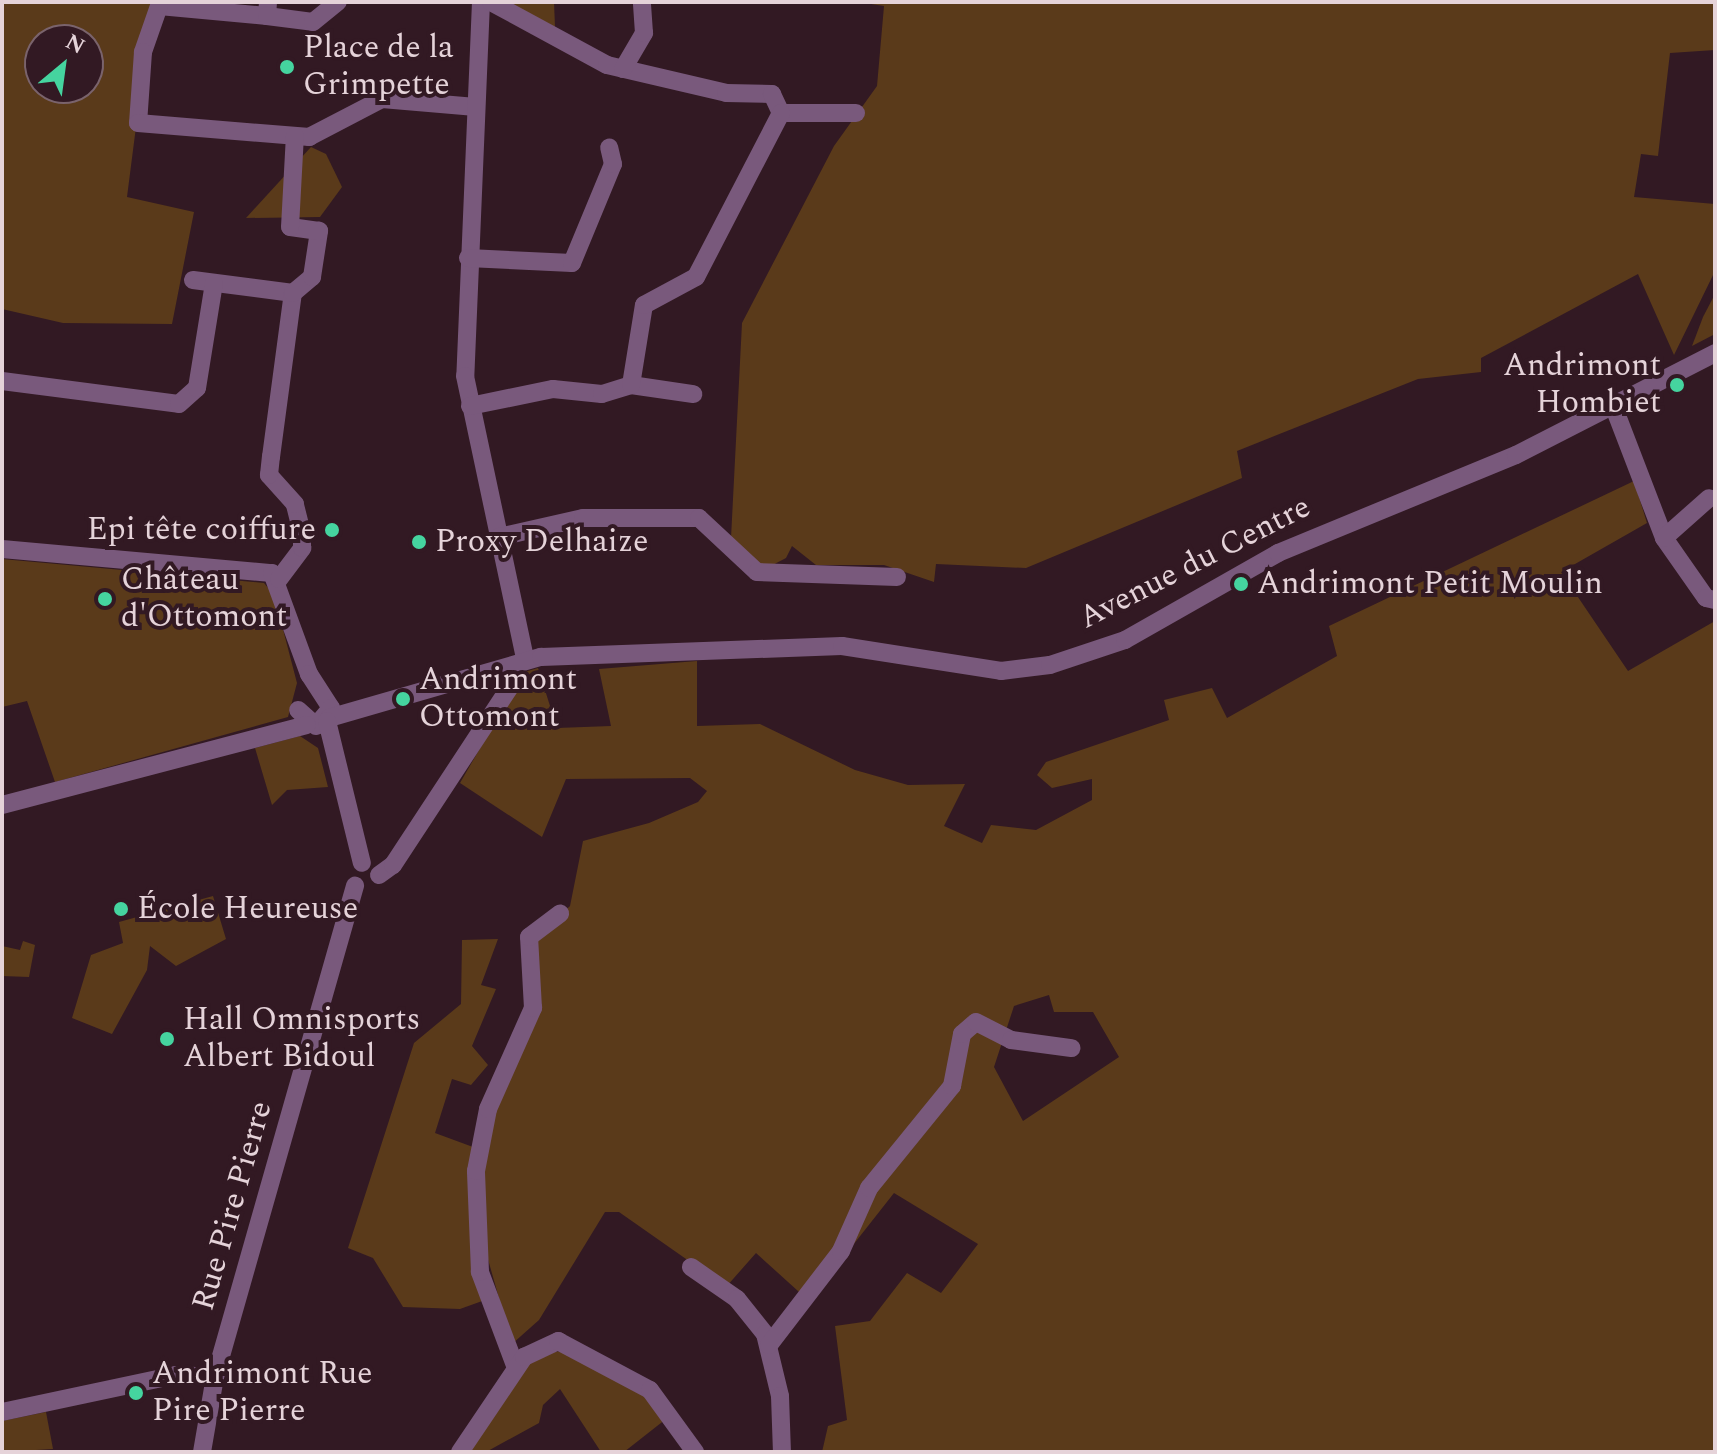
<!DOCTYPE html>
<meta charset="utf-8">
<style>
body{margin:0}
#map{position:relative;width:1717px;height:1454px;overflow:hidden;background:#321923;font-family:Spectral,serif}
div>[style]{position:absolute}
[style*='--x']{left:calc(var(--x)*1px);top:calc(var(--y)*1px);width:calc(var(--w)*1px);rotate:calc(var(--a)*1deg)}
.green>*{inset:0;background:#5a3a1a}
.minor>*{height:18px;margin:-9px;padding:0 9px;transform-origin:9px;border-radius:9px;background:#79597c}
.dots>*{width:22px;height:22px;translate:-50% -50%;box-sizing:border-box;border:4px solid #321923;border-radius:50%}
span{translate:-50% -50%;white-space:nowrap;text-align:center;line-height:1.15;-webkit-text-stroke:8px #321923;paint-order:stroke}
.poi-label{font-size:32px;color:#e5d3d9}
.left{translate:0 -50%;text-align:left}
.right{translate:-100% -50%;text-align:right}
.street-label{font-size:32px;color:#e5d3d9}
.frame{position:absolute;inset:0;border:4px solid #e5d3d9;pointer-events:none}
.north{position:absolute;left:24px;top:24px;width:80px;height:80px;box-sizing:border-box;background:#321923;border:2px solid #7a636c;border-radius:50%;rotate:29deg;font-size:22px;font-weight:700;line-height:32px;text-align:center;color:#e5d3d9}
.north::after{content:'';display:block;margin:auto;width:28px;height:36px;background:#45d49f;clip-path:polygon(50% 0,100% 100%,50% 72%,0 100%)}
</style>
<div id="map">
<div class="green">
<i style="clip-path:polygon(evenodd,2px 2px,152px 2px,127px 197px,194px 212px,172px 324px,63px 323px,2px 309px,2px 2px,40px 40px,88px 40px,88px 88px,40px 88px,40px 40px)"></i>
<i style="clip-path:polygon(506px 2px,554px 2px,555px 27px)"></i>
<i style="clip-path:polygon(858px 2px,1715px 2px,1715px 50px,1670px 53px,1658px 156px,1641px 154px,1634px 197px,1715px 204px,1715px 271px,1674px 355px,1638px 274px,1481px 358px,1481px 372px,1418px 379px,1237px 451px,1242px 478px,1026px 568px,936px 564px,934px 582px,884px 565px,816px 565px,792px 546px,786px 558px,765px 569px,731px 538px,742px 323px,834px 146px,877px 86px,884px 6px)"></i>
<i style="clip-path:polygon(311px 147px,326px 154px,342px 187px,320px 217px,246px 218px)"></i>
<i style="clip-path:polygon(1715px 294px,1715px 334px,1692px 346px,1703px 317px)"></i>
<i style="clip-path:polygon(evenodd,1634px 481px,1647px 523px,1561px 572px,1628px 671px,1715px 621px,1715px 1452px,822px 1452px,828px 1426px,847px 1420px,835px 1326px,870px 1321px,907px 1273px,941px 1293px,978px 1244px,894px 1193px,809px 1301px,756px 1253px,726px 1287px,619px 1212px,605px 1212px,539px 1320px,512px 1344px,478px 1224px,489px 1110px,529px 1030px,532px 942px,570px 906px,583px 841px,649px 823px,698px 802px,707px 791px,690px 778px,566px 779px,542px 837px,460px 783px,524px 672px,538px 668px,557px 728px,611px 726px,599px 669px,697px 661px,697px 726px,760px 724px,855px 770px,908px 785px,965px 784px,944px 826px,982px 843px,991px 825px,1036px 830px,1092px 800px,1092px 779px,1052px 788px,1037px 775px,1046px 762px,1169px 720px,1164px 700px,1212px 688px,1227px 718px,1337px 656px,1329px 626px,1634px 481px,1049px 995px,1054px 1012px,1093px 1012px,1119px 1057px,1023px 1121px,994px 1067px,1014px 1006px,1049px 995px)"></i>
<i style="clip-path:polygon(2px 559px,264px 583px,274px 595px,297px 683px,288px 717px,55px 782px,27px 701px,2px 707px)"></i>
<i style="clip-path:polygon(300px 736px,318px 748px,328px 787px,287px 790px,272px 805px,255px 748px)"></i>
<i style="clip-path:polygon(213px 896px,226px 939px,176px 966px,150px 946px,147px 970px,112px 1034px,72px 1018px,91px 955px,123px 943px,119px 922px)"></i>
<i style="clip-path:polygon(498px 939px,481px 985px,496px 989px,472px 1046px,488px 1065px,471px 1085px,452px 1079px,435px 1133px,473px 1147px,485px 1300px,460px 1309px,403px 1307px,373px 1258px,348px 1248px,414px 1043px,461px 1004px,462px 940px)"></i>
<i style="clip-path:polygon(23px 941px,35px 945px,29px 977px,2px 976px,2px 946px,20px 950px)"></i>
<i style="clip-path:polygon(571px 1350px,643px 1391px,666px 1419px,624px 1452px,601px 1452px,560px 1389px,543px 1405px,539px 1423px,486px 1452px,465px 1452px,524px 1367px,546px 1353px)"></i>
<i style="clip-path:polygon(46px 1412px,53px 1449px,2px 1452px,2px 1421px)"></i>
</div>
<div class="minor">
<i style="--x:268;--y:2;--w:14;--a:94"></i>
<i style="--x:267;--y:16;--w:108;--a:-174.7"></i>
<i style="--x:159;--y:6;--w:49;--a:109.2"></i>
<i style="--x:143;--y:52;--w:71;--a:94"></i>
<i style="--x:138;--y:123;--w:172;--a:4.7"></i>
<i style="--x:309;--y:137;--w:82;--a:-27.5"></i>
<i style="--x:382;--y:99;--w:94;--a:4.9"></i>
<i style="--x:481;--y:2;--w:374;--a:92.4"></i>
<i style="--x:465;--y:376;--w:289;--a:78"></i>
<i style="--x:491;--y:2;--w:132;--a:28.5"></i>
<i style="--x:607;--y:65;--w:122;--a:13.2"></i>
<i style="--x:726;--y:93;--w:46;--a:1.2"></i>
<i style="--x:772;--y:94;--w:21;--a:65"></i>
<i style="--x:267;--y:16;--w:46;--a:7.4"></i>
<i style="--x:313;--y:22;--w:32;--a:-39"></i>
<i style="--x:623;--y:69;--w:42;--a:-59.7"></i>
<i style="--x:644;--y:33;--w:31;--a:-94"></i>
<i style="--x:781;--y:113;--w:75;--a:0"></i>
<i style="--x:468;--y:258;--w:104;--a:2.8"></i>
<i style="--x:572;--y:263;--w:107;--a:-67.5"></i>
<i style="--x:613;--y:164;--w:17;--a:-103"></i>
<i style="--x:193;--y:280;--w:101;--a:7.4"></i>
<i style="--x:2;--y:381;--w:178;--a:7.4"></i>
<i style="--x:179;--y:404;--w:24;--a:-42"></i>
<i style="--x:197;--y:388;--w:106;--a:-80.8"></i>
<i style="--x:631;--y:385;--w:63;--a:8.3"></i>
<i style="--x:1613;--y:405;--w:142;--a:69"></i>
<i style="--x:1664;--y:538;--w:73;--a:55"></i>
<i style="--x:1706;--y:598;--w:9;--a:13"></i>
<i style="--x:470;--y:406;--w:85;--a:-11.6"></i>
<i style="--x:553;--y:389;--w:49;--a:5.8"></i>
<i style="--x:602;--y:394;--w:30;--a:-17"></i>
<i style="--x:631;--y:385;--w:81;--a:-80.8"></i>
<i style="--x:644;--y:305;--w:59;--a:-28.3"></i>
<i style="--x:696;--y:277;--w:185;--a:-62.6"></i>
<i style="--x:499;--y:537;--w:86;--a:-12.7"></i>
<i style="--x:583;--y:518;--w:116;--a:0"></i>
<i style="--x:699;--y:518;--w:79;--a:43"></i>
<i style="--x:757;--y:572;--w:140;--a:2"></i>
<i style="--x:1664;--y:538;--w:60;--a:-41.6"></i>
<i style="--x:2;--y:549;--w:271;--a:5.1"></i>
<i style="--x:272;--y:573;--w:108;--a:69.9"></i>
<i style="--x:309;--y:674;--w:40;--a:57.1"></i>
<i style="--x:331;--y:708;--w:23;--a:130"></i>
<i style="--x:316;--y:726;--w:24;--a:-138"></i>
<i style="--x:279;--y:579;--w:39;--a:-53"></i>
<i style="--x:302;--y:548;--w:15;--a:-90"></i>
<i style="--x:302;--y:533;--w:30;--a:-104"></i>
<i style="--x:295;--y:504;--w:39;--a:-132"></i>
<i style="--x:269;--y:475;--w:18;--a:-84"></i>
<i style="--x:271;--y:457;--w:165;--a:-82.4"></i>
<i style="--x:293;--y:293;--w:25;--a:-40"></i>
<i style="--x:312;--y:277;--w:47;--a:-81.3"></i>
<i style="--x:319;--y:231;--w:29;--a:-172"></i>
<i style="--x:290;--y:227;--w:91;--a:-86.9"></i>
<i style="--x:329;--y:718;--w:221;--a:-16.1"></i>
<i style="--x:541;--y:657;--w:301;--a:-2.1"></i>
<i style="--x:842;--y:646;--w:161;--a:8.9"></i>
<i style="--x:1001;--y:671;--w:49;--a:-7"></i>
<i style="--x:1050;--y:665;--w:79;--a:-18.4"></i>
<i style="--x:1125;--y:640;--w:176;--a:-29.6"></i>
<i style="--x:1278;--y:553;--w:257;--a:-22.4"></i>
<i style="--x:1516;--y:455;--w:224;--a:-27.1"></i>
<i style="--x:327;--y:721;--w:146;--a:76.2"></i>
<i style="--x:2;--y:805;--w:315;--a:-14.7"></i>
<i style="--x:379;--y:875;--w:17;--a:-36"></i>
<i style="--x:393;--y:865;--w:222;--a:-56.7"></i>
<i style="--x:691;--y:1267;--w:56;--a:34.8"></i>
<i style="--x:737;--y:1299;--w:45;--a:51.3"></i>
<i style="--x:765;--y:1334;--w:64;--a:76.4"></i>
<i style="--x:780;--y:1396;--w:56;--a:88"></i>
<i style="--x:769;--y:1345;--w:118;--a:-52.5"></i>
<i style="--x:841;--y:1251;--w:69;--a:-66"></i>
<i style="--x:869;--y:1188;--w:132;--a:-50.9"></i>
<i style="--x:952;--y:1086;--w:53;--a:-79.1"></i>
<i style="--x:962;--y:1034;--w:18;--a:-41"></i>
<i style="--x:976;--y:1022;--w:39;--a:27"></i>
<i style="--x:1011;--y:1040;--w:61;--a:7.6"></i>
<i style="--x:516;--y:1368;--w:103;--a:-110.6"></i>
<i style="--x:480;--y:1272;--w:101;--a:-92.3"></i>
<i style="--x:476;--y:1171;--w:63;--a:-79"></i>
<i style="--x:488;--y:1109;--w:111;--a:-66"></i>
<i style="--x:533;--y:1008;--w:71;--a:-93.2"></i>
<i style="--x:529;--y:937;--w:39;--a:-37"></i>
<i style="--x:2;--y:1412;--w:178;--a:-12"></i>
<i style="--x:176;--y:1375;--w:39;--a:3"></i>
<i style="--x:202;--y:1452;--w:76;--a:-80.2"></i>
<i style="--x:215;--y:1377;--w:511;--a:-74.09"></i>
<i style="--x:460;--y:1452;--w:115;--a:-56"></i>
<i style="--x:524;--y:1357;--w:38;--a:-25"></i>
<i style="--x:558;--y:1341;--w:104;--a:28"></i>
<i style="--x:650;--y:1390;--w:77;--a:54"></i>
</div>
<div class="dots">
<i style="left:287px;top:67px;background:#45d49f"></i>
<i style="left:1677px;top:385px;background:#45d49f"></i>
<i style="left:332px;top:530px;background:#45d49f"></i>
<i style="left:419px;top:542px;background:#45d49f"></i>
<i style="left:1241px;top:584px;background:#45d49f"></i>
<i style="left:105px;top:599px;background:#45d49f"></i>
<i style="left:403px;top:699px;background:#45d49f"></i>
<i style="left:121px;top:909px;background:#45d49f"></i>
<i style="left:167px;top:1039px;background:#45d49f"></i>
<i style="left:136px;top:1393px;background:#45d49f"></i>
</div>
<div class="poi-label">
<span class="left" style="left:303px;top:67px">Place de la<br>Grimpette</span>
<span class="right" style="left:1661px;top:385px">Andrimont<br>Hombiet</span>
<span class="right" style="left:316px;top:530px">Epi tête coiffure</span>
<span class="left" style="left:435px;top:542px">Proxy Delhaize</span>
<span class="left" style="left:121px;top:599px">Château<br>d'Ottomont</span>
<span class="left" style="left:1257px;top:584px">Andrimont Petit Moulin</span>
<span class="left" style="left:419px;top:699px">Andrimont<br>Ottomont</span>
<span class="left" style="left:137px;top:909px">École Heureuse</span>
<span class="left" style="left:183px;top:1039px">Hall Omnisports<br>Albert Bidoul</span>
<span class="left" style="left:152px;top:1393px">Andrimont Rue<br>Pire Pierre</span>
</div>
<div class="street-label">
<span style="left:1195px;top:563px;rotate:-27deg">Avenue du Centre</span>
<span style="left:233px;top:1206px;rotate:-74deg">Rue Pire Pierre</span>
</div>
<div class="frame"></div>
<div class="north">N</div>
</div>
